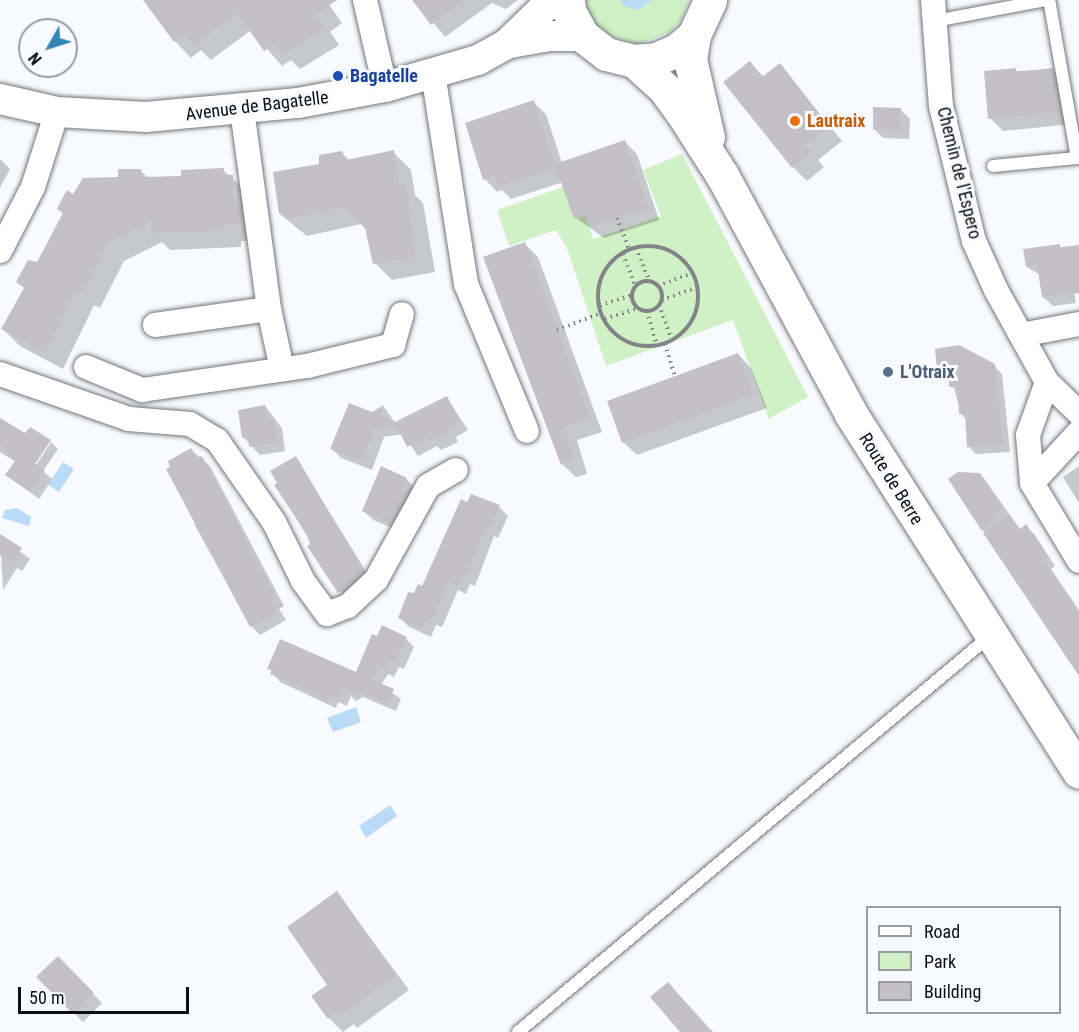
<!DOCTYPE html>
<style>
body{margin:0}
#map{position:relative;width:1079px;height:1032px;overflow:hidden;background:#f9faff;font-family:"Roboto Condensed",sans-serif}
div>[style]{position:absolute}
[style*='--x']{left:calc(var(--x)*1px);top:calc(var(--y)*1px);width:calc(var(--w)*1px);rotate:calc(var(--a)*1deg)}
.green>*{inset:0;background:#d0f1c5}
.water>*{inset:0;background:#b9dbf6}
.shadow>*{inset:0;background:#0003}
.building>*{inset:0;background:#c3c0c8}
.path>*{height:4px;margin-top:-2px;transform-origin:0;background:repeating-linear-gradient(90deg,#838488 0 1.5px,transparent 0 6px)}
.path>.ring{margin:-2px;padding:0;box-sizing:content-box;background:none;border:4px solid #838488;border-radius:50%}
.roads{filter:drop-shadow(0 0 2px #73767c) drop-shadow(0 0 2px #73767c)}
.service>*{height:12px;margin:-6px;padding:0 6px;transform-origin:6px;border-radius:6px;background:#fff}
.minor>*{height:24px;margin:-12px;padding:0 12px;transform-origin:12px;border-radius:12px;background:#fff}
.tertiary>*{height:30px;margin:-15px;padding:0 15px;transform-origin:15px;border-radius:15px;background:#fff}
.primary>*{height:33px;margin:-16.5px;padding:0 16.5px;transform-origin:16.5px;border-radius:16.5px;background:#fff}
.dots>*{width:16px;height:16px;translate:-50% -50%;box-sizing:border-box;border:3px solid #f9faff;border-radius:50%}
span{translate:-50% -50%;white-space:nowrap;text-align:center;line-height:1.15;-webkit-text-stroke:6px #f9faff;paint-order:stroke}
.transit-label{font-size:18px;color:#164399;font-weight:700}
.left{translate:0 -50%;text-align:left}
.street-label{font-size:18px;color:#0e0f12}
.food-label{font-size:18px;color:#c56008;font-weight:700}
.service-label{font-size:18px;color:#4e5e75;font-weight:700}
.legend{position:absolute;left:866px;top:906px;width:195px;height:108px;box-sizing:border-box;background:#f9faff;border:2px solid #9b9ca0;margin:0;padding:8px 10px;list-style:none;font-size:18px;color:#0e0f12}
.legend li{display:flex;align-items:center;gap:12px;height:30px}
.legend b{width:30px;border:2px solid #9b9ca0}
.north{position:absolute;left:18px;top:18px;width:60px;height:60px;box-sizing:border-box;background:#f9faff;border:2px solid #9b9ca0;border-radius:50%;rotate:231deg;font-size:16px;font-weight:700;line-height:24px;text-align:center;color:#0e0f12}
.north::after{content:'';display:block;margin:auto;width:21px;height:27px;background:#3284b5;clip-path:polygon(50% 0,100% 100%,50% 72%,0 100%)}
.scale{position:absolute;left:18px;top:987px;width:171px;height:27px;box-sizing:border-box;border:3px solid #0e0f12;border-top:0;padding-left:8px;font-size:18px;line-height:21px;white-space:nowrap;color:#0e0f12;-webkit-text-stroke:4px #f9faff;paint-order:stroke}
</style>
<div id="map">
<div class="green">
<i style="clip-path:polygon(584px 0,689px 0,681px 20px,669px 33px,637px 44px,605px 34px,592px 21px)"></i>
<i style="clip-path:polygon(682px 154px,808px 397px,769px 419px,733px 320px,606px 366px,567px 248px,556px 230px,509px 246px,497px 210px,563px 187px,586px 215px,593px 239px,661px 216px,643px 170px)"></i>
</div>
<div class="water">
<i style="clip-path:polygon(620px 0,652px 0,638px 10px,624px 6px)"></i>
<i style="clip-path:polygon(63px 462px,74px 469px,59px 492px,48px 485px)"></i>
<i style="clip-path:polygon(17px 508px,31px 517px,29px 526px,2px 518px,5px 510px)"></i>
<i style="clip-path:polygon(356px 707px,361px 722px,333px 732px,327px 718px)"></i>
<i style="clip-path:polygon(390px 805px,397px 816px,366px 838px,359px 826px)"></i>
</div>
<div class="shadow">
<i style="clip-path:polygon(152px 0,326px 0,342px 23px,330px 32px,339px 45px,300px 69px,291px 60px,282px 66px,251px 30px,211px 60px,201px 50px,191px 58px,175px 41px)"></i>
<i style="clip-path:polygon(415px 0,518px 0,506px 9px,492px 3px,445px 37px)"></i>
<i style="clip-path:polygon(750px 63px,764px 77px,779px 65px,842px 141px,818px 160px,824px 167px,807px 181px,793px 167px)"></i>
<i style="clip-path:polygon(1052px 70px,1065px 83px,1072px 124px,1003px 131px,990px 118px,986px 72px)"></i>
<i style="clip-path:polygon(533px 102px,546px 114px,562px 163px,625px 142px,637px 154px,659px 220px,604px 238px,576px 218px,563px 182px,511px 199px,502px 190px,497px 192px,485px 179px)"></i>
<i style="clip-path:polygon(901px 110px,910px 119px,909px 139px,883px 138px,874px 129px)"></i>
<i style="clip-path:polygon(341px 152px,349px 160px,393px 152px,411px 170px,415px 195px,423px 203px,435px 272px,392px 280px,374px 262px,367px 229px,361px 224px,307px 236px,280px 214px,320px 165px)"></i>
<i style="clip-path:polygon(0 159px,10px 169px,0 188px)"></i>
<i style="clip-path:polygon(223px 170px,250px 194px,260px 241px,241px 241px,241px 247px,170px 250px,162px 242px,124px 261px,100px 308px,94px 305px,63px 369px,20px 346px,3px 329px,64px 215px,59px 209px,74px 196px,141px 171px,148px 178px,182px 178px)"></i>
<i style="clip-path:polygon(524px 243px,538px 257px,602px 432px,577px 440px,587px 474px,576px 477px,562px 464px)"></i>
<i style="clip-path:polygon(1079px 245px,1079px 284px,1073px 285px,1076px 303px,1053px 306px,1043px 297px,1040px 275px,1027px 267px,1025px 251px)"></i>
<i style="clip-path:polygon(738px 354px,751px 368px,767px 408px,637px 455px,623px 442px)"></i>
<i style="clip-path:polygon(994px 366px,1002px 374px,1010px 452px,976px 454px,968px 446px,967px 420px,961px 414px,951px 377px,938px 369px)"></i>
<i style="clip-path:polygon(447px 398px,468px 430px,456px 437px,458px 442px,441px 450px,437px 446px,418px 456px,403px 434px,384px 437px,372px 470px,341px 458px,332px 449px,384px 407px,395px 423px)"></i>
<i style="clip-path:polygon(265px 406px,282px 428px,285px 451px,260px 455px,243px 437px)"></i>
<i style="clip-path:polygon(0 420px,32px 471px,51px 442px,58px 449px,43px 471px,52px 479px,39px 499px,7px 475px,16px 462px,0 452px)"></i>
<i style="clip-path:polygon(191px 450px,210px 466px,284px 606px,279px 609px,286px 620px,260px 635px,251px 626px,194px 524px,199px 521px)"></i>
<i style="clip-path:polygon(296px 458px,372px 581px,348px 601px,309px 546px,312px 544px,276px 486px)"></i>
<i style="clip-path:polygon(1079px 466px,1079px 503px,1063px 477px)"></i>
<i style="clip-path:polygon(980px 474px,1021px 530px,1026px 526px,1035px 535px,1055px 566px,1051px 569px,1079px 610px,1079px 672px,983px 530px)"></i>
<i style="clip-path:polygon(406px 479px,415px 488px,399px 531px,373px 520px,364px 511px)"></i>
<i style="clip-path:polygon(472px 495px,499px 507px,508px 516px,498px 538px,494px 536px,475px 586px,470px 584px,466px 594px,458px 590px,442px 627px,436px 625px,431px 637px,409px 627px,400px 618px,423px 588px)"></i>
<i style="clip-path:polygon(0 536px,30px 559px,22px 571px,17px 568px,3px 590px)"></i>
<i style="clip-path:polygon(406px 639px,414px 647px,404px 669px,399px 667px,394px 677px,388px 674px,381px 685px,401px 699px,396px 711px,363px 697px,356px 701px,351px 696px,347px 706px,338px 702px,336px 708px,280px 682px,269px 668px,356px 674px)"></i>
<i style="clip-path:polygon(337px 893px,409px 990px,357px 1028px,354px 1024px,343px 1032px,329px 1018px)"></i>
<i style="clip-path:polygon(58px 958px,102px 1003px,83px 1022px,38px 977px)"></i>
<i style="clip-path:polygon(679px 995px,713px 1032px,682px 1032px)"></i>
</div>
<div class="building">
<i style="clip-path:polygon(143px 0,337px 0,315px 15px,324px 28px,283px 54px,276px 43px,264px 51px,237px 13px,194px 45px,185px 33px,174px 42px)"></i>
<i style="clip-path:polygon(412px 0,464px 0,431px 25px)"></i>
<i style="clip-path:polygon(750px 61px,762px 77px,780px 63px,829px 126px,805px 145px,811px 152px,792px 168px,723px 82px)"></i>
<i style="clip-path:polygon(1016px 68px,1016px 72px,1053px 68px,1060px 112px,988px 119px,984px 71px)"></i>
<i style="clip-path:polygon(534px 100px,555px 164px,625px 140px,648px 208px,590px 227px,587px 215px,574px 219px,556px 168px,497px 187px,495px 176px,483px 180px,465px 123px)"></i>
<i style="clip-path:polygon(873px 107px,901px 108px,900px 130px,873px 129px)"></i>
<i style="clip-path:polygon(394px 150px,399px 184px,406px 183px,416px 257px,373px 264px,365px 228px,342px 207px,287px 219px,286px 213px,279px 214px,273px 172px,319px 164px,319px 155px,342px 151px,346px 160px)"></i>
<i style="clip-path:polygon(224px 168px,224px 175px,233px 175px,234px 205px,240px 204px,243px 224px,225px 224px,225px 231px,151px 233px,152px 221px,107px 244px,83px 292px,76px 289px,45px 353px,1px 329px,24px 288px,16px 282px,28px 260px,37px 262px,63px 213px,57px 209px,62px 199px,67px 190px,73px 194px,83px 178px,118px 177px,118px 169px,141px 169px,142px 177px,181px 176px,181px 170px)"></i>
<i style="clip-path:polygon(525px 242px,590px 418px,564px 427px,574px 460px,561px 465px,483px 257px)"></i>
<i style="clip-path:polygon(1060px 244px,1060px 248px,1079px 245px,1079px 293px,1042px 297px,1037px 265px,1026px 267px,1023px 249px)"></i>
<i style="clip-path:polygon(959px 345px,995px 364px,1003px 445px,967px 447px,965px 414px,959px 414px,958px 387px,949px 387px,949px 369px,937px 370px,935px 349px)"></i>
<i style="clip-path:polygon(738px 353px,754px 394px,622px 443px,607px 401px)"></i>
<i style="clip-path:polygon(447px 396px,460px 421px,447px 428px,450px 432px,430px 441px,428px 437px,407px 447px,396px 425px,375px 428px,362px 461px,330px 449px,349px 403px,372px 412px,384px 405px,380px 416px,395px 422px)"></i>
<i style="clip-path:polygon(265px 405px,268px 418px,273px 417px,277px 442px,249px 447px,248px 437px,242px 438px,238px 410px)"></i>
<i style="clip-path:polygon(0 418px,25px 433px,30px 427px,51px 440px,35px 464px,45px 470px,30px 492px,5px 475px,15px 461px,0 445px)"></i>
<i style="clip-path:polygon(191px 448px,197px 458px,202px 456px,276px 597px,271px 600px,278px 611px,250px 627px,166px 469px,170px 467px,168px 461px)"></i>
<i style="clip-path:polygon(296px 456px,364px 572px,338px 593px,307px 546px,310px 544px,306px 533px,274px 485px,277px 483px,270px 471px)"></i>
<i style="clip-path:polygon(381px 466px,407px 478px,402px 491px,407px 492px,389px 523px,362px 511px)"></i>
<i style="clip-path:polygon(958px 472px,980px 473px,1003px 506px,982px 531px,948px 479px)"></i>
<i style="clip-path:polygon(471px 494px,500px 505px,489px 530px,485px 528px,465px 578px,461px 576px,457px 586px,448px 582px,433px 619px,427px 617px,422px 629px,398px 618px,408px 592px,414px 593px,418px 584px,422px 586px,461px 499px,467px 502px)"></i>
<i style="clip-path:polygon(1009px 515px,1019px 530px,1026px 524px,1048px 557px,1044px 560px,1079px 614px,1079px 676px,983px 533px)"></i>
<i style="clip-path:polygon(0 534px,22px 548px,12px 563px,0 555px)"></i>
<i style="clip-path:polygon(382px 625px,407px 637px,395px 662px,390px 660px,386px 670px,380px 667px,371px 679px,394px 689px,388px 703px,354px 690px,347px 694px,349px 688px,343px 686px,338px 699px,330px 695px,328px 700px,270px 674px,272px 670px,267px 669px,280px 639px,356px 672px,372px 634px,377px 636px)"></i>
<i style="clip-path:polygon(337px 891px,396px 975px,342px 1014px,339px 1011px,328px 1019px,311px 996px,327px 985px,287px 927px)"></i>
<i style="clip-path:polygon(58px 956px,94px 993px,73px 1014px,36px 977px)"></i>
<i style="clip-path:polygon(668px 982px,711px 1032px,680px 1032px,650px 997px)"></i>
</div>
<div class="path">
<i style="--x:617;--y:218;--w:34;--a:69"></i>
<i class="ring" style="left:598px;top:246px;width:96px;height:96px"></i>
<i style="--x:636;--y:248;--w:35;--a:68"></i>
<i style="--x:623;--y:254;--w:34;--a:69"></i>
<i class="ring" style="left:632px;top:281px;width:26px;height:26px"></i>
<i style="--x:658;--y:286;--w:36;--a:-21"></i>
<i style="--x:662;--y:300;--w:37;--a:-20"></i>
<i style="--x:600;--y:305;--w:34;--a:-17"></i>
<i style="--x:659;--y:305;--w:37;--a:70"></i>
<i style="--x:647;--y:311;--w:35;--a:74"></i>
<i style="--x:605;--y:319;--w:35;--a:-18"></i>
<i style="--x:557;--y:330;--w:47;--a:-21.1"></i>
<i style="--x:665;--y:344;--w:34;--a:73"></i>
</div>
<div class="roads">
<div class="service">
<i style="--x:935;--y:21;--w:113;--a:-10.7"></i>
<i style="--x:993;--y:166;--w:84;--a:-5.4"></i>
<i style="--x:1077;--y:158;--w:160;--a:-100"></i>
<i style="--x:518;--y:1032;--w:616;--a:-40"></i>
</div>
<div class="minor">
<i style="--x:365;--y:0;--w:89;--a:77.1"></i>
<i style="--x:933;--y:0;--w:106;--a:85.7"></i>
<i style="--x:941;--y:106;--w:139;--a:76.3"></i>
<i style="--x:974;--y:241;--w:54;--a:65.8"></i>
<i style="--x:996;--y:290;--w:105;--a:61"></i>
<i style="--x:1047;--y:382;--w:45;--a:44.1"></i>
<i style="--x:433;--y:73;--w:214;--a:81.1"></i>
<i style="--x:466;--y:284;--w:159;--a:67.5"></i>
<i style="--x:0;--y:251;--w:72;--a:-62.7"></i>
<i style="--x:33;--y:187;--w:79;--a:-72.3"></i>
<i style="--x:269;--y:309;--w:61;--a:77.8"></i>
<i style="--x:155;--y:325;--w:115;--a:-8"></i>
<i style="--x:269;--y:309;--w:201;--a:-97.7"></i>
<i style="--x:1021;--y:335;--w:59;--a:-10.7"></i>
<i style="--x:86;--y:367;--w:61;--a:22.3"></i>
<i style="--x:142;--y:390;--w:167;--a:-8.3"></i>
<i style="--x:307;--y:366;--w:89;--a:-13.7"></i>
<i style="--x:393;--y:345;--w:32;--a:-74"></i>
<i style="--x:0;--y:374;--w:137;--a:19.2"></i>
<i style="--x:129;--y:419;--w:61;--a:4.7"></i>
<i style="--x:190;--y:424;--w:31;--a:31"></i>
<i style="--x:217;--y:440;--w:100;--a:55.2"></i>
<i style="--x:274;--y:522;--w:66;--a:63.8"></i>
<i style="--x:303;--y:581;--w:41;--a:54"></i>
<i style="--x:327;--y:614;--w:22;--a:-21"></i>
<i style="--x:348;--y:606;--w:38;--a:-43"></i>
<i style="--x:376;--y:580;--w:107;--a:-61"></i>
<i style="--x:428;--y:486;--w:32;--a:-30"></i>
<i style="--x:1047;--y:382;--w:56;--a:109.7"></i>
<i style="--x:1028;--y:435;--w:48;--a:85.2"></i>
<i style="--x:1032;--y:483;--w:91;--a:58.9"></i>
<i style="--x:1032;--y:483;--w:69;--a:-47.3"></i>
</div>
<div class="tertiary">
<i style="--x:510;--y:43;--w:40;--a:-10"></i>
<i style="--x:549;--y:36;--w:34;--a:0"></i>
<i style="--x:0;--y:99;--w:58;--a:12.8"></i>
<i style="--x:57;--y:112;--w:89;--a:3.2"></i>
<i style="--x:146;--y:117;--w:153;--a:-5.3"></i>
<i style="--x:298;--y:103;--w:88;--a:-10.4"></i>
<i style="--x:385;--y:87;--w:97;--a:-16.2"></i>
<i style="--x:478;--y:60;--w:33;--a:-29"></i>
<i style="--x:507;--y:44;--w:63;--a:-44.4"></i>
</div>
<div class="primary">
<i style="--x:568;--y:0;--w:11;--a:85"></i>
<i style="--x:569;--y:11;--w:29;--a:61"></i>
<i style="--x:583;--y:36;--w:29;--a:38"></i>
<i style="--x:606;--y:54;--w:29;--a:14"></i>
<i style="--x:634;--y:61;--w:22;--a:-5"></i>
<i style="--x:656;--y:59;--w:23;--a:-23"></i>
<i style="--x:677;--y:50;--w:23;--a:-41"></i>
<i style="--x:694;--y:35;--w:38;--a:-65"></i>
<i style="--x:694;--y:35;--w:24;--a:99"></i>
<i style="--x:690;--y:59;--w:80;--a:77"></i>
<i style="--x:634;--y:61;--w:40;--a:42"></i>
<i style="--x:664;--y:88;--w:29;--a:54"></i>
<i style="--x:681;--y:111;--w:76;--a:57.4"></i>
<i style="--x:722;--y:175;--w:272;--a:61.6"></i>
<i style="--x:851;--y:414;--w:424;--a:57.5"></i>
</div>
</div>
<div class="dots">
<i style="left:338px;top:76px;background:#1a4fb4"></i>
<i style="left:795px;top:121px;background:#e8710a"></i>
<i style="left:888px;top:372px;background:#5c6f8a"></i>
</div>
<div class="transit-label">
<span class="left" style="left:350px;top:76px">Bagatelle</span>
</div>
<div class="street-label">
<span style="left:257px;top:106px;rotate:-7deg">Avenue de Bagatelle</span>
<span style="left:959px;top:173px;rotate:76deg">Chemin de l'Espero</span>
<span style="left:891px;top:479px;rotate:58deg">Route de Berre</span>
</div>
<div class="food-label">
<span class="left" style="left:807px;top:121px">Lautraix</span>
</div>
<div class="service-label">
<span class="left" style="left:900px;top:372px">L'Otraix</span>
</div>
<ul class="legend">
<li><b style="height:8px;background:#fff"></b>Road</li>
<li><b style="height:16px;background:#d0f1c5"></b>Park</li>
<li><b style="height:16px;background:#c3c0c8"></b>Building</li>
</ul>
<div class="north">N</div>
<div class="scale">50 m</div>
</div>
